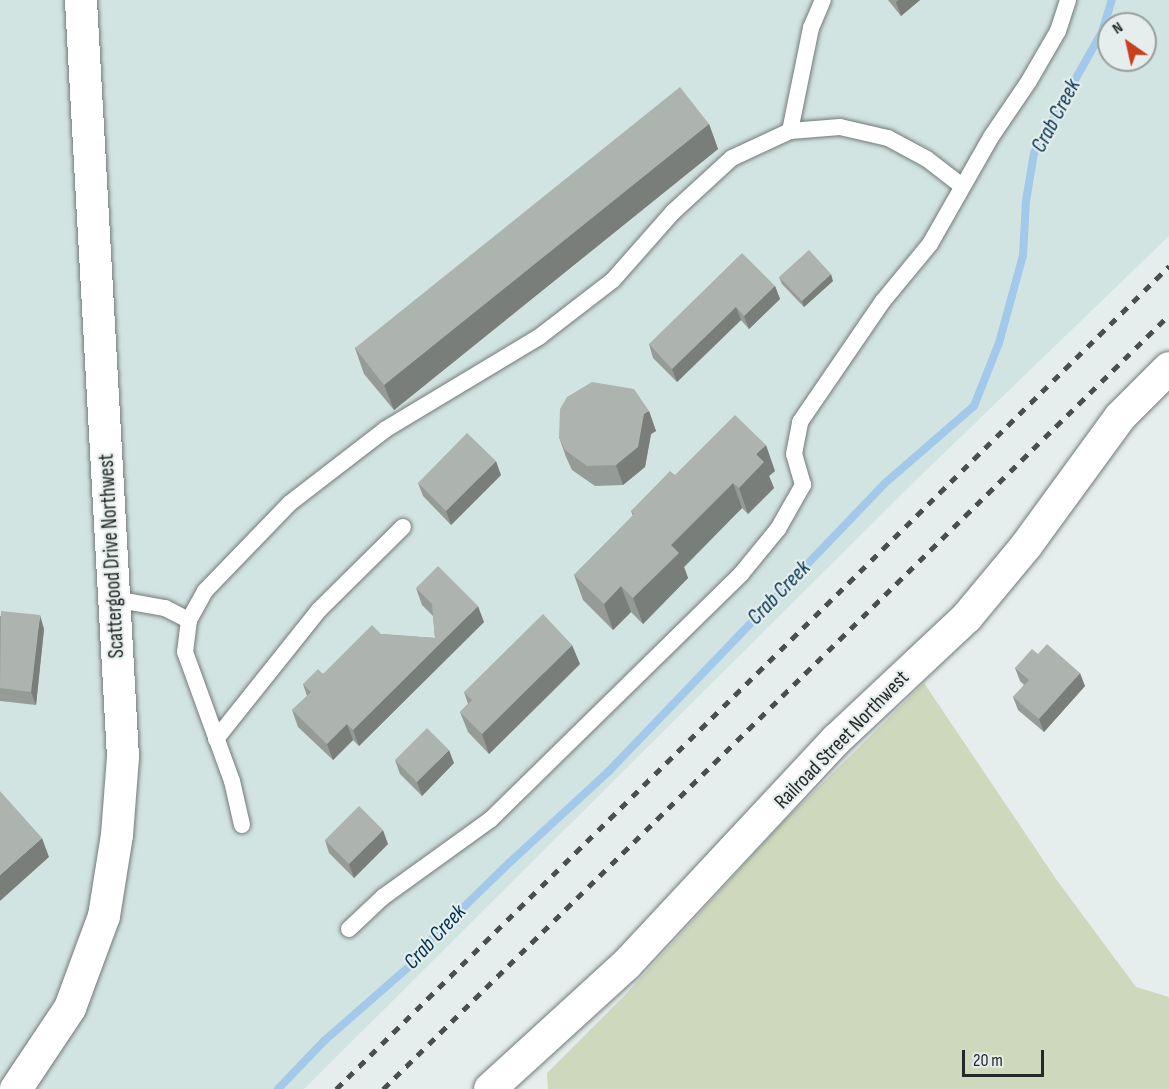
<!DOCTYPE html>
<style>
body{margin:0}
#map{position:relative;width:1169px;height:1089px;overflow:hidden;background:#e5eeec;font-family:"Sofia Sans Condensed",sans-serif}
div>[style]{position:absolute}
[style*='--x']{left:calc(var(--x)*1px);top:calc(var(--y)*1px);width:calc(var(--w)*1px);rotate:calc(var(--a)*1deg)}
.built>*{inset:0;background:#d2e4e1}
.green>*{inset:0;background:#ced8bd}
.stream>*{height:8px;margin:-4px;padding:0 4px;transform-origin:4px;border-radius:4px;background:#a2c9e9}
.roads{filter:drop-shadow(0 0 2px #727a79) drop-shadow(0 0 2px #727a79)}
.service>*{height:16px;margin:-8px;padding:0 8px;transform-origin:8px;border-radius:8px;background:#fff}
.minor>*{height:32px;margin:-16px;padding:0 16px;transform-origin:16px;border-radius:16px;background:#fff}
.rail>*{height:4.5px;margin-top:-2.25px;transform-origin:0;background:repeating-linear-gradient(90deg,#4a4f4e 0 8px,transparent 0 16px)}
.wall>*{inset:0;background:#959b96}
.shaded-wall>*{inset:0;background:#797e7a}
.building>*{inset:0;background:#adb4af}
span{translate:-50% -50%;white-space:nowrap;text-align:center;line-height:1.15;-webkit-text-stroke:4.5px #e5eeec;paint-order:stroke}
.street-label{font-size:21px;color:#242827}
.water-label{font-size:22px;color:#013250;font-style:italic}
.north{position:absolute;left:1097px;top:12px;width:60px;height:60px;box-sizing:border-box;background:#e5eeec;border:2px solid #989f9d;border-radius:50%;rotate:326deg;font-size:16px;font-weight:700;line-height:24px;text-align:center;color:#242827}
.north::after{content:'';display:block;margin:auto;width:21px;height:27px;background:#c93f1d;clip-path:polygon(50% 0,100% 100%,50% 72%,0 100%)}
.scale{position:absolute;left:962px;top:1050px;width:82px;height:27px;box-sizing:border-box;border:3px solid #242827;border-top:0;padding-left:8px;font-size:18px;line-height:21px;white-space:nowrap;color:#242827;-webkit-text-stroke:4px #e5eeec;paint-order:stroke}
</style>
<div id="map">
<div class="built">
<i style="clip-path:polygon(evenodd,0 0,1169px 0,1169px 236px,913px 483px,304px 1089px,0 1089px,0 0,1109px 24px,1145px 24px,1145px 60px,1109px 60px,1109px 24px)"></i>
</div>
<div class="green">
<i style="clip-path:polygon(924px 683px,1056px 879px,1136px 987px,1169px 997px,1169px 1089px,548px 1089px,547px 1073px,626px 994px,779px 826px)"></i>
</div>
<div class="stream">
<i style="--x:278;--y:1089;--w:66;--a:-46.2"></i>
<i style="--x:324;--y:1041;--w:118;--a:-41.2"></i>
<i style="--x:413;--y:963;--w:36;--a:-52"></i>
<i style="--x:435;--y:935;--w:103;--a:-44.2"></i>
<i style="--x:509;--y:863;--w:136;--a:-42.6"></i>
<i style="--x:609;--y:771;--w:397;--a:-46.2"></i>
<i style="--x:884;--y:484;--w:119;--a:-40.9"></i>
<i style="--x:974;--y:406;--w:68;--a:-68.4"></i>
<i style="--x:999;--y:343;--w:91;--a:-74.7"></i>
<i style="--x:1023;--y:255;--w:54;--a:-86.8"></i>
<i style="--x:1026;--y:201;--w:49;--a:-80.5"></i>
<i style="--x:1034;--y:153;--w:139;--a:-60.7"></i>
<i style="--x:1102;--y:32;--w:34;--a:-73"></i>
</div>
<div class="roads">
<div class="service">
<i style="--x:790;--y:131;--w:105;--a:-78.5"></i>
<i style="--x:811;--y:28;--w:30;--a:-67"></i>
<i style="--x:114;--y:599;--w:52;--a:10"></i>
<i style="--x:165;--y:608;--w:27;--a:27"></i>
<i style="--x:189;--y:620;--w:32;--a:97"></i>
<i style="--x:185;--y:652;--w:137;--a:70"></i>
<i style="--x:232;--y:781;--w:45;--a:77.2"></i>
<i style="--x:189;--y:620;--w:33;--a:-61"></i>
<i style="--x:205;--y:591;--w:122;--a:-46"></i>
<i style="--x:290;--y:503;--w:121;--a:-37.6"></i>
<i style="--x:386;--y:429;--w:179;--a:-31"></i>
<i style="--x:539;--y:337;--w:93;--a:-37.6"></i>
<i style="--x:613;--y:280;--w:91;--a:-48.6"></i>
<i style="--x:673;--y:212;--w:80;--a:-42.5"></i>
<i style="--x:732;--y:158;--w:64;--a:-25"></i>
<i style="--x:790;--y:131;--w:50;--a:-4.6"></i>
<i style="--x:840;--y:127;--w:49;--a:12.9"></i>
<i style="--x:888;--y:138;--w:44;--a:28.3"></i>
<i style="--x:927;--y:159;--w:44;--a:37.6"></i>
<i style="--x:216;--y:739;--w:165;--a:-51.4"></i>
<i style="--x:319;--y:610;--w:118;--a:-44.7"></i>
<i style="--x:349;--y:929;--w:47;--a:-43.3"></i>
<i style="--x:383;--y:897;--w:133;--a:-35.8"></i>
<i style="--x:491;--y:819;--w:350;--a:-44.4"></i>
<i style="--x:741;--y:574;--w:58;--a:-50.6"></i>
<i style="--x:778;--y:529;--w:51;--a:-60.4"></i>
<i style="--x:803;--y:485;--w:32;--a:-106"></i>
<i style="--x:794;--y:454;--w:33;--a:-79"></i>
<i style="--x:800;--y:422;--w:147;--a:-55.6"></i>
<i style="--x:883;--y:301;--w:74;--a:-50.5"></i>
<i style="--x:930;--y:244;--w:123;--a:-60.3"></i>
<i style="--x:991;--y:137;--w:68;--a:-55.8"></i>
<i style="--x:1029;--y:81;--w:58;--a:-59.9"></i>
<i style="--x:1058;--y:31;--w:33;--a:-72"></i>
</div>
<div class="minor">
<i style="--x:16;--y:1089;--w:97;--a:-56.3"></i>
<i style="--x:70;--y:1008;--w:98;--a:-69.7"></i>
<i style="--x:104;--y:916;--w:82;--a:-80.9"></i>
<i style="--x:117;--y:835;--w:78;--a:-85.6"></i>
<i style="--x:123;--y:757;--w:758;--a:-93.18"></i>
<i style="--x:490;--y:1089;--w:184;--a:-42.4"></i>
<i style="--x:626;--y:965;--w:308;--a:-47"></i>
<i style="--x:836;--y:740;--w:180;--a:-43.2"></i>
<i style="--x:967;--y:617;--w:92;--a:-50.3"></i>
<i style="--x:1026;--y:546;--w:160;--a:-53.9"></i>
<i style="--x:1120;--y:417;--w:69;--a:-45"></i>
</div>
</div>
<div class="rail">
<i style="--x:336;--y:1089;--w:1171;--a:-44.65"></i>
<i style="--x:383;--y:1089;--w:1103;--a:-44.56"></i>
</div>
<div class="wall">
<i style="clip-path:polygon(888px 0,920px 0,901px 16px)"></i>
<i style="clip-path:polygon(709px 124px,718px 149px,394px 410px,364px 374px,355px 348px)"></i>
<i style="clip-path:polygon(779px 277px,833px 281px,804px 307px,782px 284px)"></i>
<i style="clip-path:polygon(775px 286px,780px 299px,749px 329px,741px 320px,677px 382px,653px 358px,649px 344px)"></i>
<i style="clip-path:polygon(649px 411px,656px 431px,651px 434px,645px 467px,623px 485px,595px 486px,572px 470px,566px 457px,559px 437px)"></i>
<i style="clip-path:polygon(775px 471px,769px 476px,774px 488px,748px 514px,742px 508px,684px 567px,688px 578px,643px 624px,631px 612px,613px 630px,583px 600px,574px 575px,633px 516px,631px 511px,675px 475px)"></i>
<i style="clip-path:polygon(501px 475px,451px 525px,423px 496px,418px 483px)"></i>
<i style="clip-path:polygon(416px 588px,484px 622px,359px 746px,353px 740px,333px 760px,298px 727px,292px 710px,307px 696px,303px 684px,323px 674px,381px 634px,435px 638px,433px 616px,422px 605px)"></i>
<i style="clip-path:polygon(0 616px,44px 629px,36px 705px,0 701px)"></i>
<i style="clip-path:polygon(1038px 654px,1085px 686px,1044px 732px,1018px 710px,1013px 697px,1024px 685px,1020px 681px,1015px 668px)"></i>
<i style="clip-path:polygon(580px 664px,489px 754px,468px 732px,460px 712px,468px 704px,464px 692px)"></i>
<i style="clip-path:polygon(395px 760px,454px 763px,422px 796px,400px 774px)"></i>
<i style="clip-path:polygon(325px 840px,388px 844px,354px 878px,329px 853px)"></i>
</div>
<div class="shaded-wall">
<i style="clip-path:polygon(899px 0,920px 0,901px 16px,896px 2px)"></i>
<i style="clip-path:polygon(709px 124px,718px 149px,394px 410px,384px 385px)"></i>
<i style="clip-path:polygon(831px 274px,833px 281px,804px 307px,802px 301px)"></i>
<i style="clip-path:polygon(775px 286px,780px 299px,749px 329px,744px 316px)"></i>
<i style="clip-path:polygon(736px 307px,741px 320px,677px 382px,672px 369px)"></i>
<i style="clip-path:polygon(649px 411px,656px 431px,651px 434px,645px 467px,623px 485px,616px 465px,644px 414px)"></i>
<i style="clip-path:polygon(766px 445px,775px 471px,769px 476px,774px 488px,748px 514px,739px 488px,756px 454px)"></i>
<i style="clip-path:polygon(496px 461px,501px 475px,451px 525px,446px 511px)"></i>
<i style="clip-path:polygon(733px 483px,742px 508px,684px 567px,688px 578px,643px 624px,633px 598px,671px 545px)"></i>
<i style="clip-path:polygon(621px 586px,631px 612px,613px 630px,604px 604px)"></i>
<i style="clip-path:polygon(478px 606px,484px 622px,359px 746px,353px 730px)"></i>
<i style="clip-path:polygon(40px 615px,44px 629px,36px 705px,31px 692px)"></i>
<i style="clip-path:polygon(572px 645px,580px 664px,489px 754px,482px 734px)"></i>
<i style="clip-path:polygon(1080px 673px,1085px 686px,1044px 732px,1039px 719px)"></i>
<i style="clip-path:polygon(347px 724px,353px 740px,333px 760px,327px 744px)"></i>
<i style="clip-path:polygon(449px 750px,454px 763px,422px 796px,417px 782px)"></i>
<i style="clip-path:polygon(383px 830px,388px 844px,354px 878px,349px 864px)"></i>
<i style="clip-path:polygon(42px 838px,49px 857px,0 901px,0 875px)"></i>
</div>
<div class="building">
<i style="clip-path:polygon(680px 87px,709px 124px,384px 385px,355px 348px)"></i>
<i style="clip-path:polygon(809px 250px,831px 274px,802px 301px,779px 277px)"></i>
<i style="clip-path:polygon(742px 253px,775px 286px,744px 316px,736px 307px,672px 369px,649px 344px)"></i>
<i style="clip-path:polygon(592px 382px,634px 389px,649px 411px,644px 414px,638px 447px,616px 465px,587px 466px,565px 450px,559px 437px,560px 409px,567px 397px)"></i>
<i style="clip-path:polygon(735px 415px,766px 445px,756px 454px,764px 462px,739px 488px,733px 483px,671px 545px,679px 553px,633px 598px,621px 586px,604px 604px,574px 575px,634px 514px,631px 511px,670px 471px,675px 475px)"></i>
<i style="clip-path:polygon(467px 433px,496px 461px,446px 511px,418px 483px)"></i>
<i style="clip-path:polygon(438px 566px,478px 606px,353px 730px,347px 724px,327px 744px,292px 710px,311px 692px,303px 684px,318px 669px,323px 674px,372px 625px,381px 634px,435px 638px,432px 604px,416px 588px)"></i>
<i style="clip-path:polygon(1px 611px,40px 615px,31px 692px,0 688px)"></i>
<i style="clip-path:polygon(543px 614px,572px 645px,482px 734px,460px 712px,472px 700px,464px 692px)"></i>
<i style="clip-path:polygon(1047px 644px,1080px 673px,1039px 719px,1013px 697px,1029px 680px,1015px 668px,1032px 649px,1038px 654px)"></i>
<i style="clip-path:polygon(427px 728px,449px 750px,417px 782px,395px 760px)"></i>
<i style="clip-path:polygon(0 791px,42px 838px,0 875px)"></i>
<i style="clip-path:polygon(359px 806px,383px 830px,349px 864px,325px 840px)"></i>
</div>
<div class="street-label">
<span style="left:112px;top:556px;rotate:-93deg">Scattergood Drive Northwest</span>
<span style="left:842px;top:740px;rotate:-46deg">Railroad Street Northwest</span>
</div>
<div class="water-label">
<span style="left:1056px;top:116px;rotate:-62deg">Crab Creek</span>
<span style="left:779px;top:593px;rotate:-46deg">Crab Creek</span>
<span style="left:435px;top:937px;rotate:-47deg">Crab Creek</span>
</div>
<div class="north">N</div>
<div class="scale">20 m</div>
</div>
